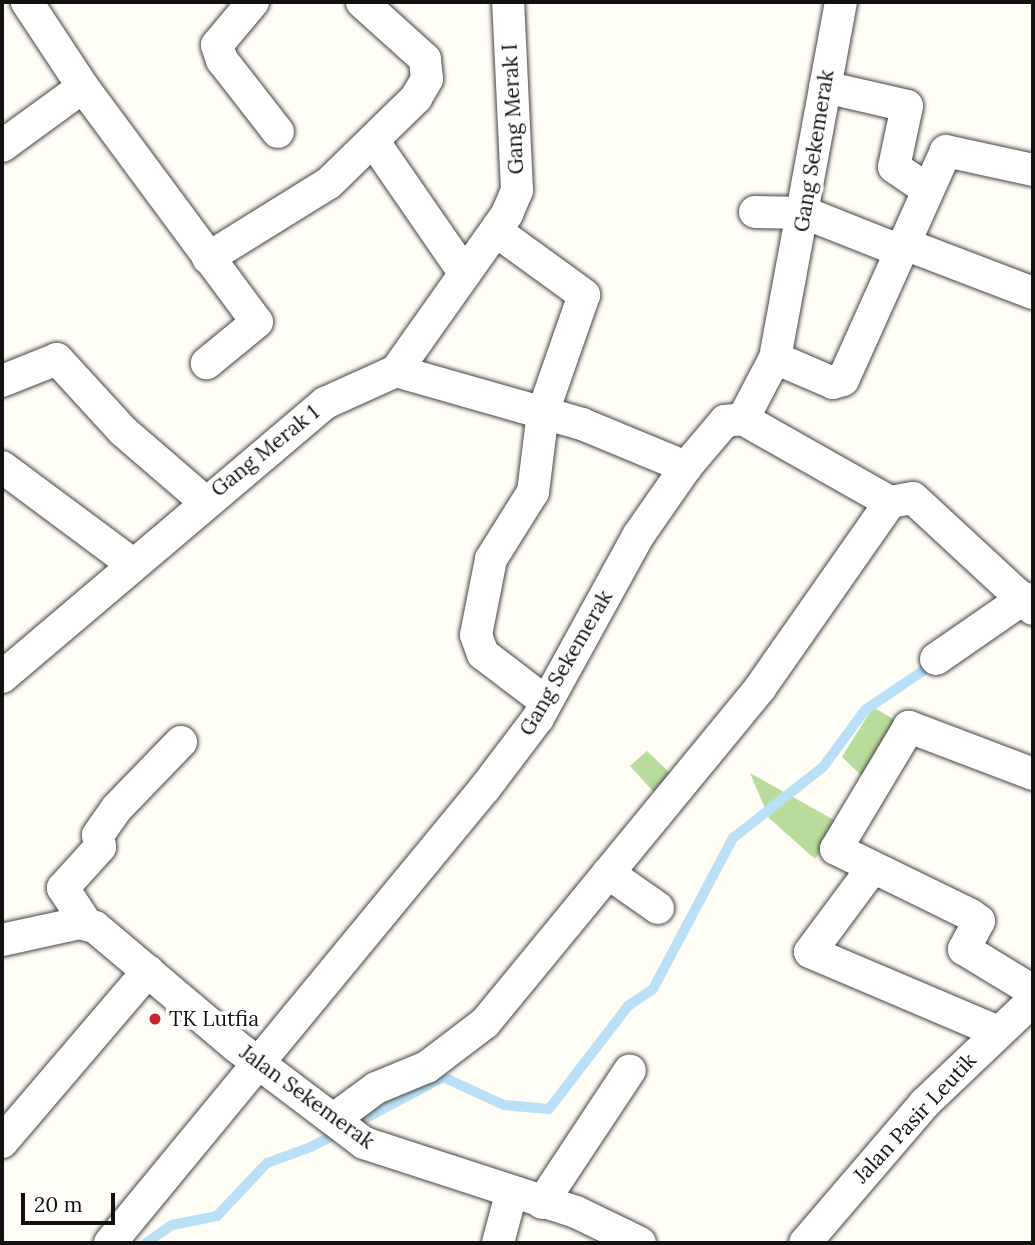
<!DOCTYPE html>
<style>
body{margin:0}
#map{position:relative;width:1035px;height:1245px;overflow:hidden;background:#fffdf5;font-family:Lora,serif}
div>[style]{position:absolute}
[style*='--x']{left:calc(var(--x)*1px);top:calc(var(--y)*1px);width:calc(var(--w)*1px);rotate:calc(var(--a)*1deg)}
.forest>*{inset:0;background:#b9dc9c}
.stream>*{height:10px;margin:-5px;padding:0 5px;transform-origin:5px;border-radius:5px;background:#b9e0f7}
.roads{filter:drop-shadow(0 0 2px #444) drop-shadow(0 0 2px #444)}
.minor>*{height:32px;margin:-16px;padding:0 16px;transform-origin:16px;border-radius:16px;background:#fff}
.dots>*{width:19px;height:19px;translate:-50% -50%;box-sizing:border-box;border:4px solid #fff;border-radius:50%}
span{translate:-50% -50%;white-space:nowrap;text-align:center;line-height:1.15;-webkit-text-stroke:7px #fff;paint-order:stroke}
.street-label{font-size:21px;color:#111}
.poi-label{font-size:21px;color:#111}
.left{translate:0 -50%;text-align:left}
.frame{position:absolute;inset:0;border:4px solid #111;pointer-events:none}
.scale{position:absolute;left:21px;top:1193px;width:94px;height:32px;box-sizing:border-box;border:4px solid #111;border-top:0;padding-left:9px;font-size:21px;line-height:24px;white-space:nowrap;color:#111;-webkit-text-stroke:5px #fff;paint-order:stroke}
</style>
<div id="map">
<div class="forest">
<i style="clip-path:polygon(873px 707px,905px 726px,870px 784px,842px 757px)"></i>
<i style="clip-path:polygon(647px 751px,675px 778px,659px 798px,630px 766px)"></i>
<i style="clip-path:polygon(750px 773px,843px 825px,815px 859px,769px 818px)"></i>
</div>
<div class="stream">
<i style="--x:146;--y:1243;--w:32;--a:-35"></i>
<i style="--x:172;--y:1225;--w:46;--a:-11.3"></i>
<i style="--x:217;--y:1216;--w:73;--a:-46.7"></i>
<i style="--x:267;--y:1163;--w:47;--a:-20"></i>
<i style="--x:311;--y:1147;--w:149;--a:-27.9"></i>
<i style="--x:443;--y:1077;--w:67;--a:24.7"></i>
<i style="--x:504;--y:1105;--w:45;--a:5.1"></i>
<i style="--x:549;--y:1109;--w:130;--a:-52.5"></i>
<i style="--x:628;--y:1006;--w:30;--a:-34"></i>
<i style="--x:653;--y:989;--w:171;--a:-62.1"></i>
<i style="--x:733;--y:838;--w:115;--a:-38.3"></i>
<i style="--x:823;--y:767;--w:71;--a:-53.6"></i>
<i style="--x:865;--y:710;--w:82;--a:-34.1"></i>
</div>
<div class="roads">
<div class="minor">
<i style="--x:253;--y:2;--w:56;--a:129.9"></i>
<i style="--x:217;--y:45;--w:16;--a:72"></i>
<i style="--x:222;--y:60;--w:91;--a:52.1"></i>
<i style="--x:83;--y:87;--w:292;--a:53.5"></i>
<i style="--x:257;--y:322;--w:65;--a:140.6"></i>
<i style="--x:825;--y:87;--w:84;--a:13"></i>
<i style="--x:907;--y:106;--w:62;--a:102"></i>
<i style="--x:894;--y:167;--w:40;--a:34"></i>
<i style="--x:374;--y:142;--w:160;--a:55.4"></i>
<i style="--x:2;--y:146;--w:100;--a:-36.1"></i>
<i style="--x:83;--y:87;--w:102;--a:-123.4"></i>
<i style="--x:755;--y:212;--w:50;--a:1.1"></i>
<i style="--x:805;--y:213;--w:98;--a:21.6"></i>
<i style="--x:496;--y:231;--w:109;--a:36"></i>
<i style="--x:584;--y:295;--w:124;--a:109.3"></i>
<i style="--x:543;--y:412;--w:81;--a:97.1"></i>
<i style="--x:533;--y:492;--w:79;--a:122.1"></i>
<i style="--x:491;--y:559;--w:77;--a:101.2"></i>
<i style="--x:476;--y:635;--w:20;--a:70"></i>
<i style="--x:483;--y:654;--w:79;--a:37.3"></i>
<i style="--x:902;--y:243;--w:140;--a:20.9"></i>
<i style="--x:208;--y:258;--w:142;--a:-31.8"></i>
<i style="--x:329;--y:183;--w:122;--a:-44.3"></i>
<i style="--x:416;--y:98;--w:22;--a:-60"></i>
<i style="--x:427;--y:79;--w:20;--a:-96"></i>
<i style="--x:425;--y:59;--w:85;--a:-137.9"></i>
<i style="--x:775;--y:358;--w:63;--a:23.3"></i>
<i style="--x:833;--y:383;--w:10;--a:-17"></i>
<i style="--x:843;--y:380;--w:251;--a:-65.8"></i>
<i style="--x:946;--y:151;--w:89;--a:12.3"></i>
<i style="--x:396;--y:371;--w:193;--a:15.9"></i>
<i style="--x:582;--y:424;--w:113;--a:22.5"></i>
<i style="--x:2;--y:381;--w:59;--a:-21.8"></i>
<i style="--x:57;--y:359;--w:98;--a:47.5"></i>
<i style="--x:123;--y:431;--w:106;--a:40.8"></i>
<i style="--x:743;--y:419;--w:169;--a:29.5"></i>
<i style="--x:2;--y:467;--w:159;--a:36.6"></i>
<i style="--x:936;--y:659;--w:107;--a:-34.7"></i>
<i style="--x:2;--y:677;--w:424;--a:-40.3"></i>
<i style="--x:325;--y:403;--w:78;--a:-24.3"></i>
<i style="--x:396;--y:371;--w:192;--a:-54.7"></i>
<i style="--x:507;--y:214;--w:26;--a:-67"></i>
<i style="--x:517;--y:190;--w:188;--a:-92.7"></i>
<i style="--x:1033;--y:774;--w:133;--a:-159.2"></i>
<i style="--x:909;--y:727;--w:142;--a:120.9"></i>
<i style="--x:836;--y:849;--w:150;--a:26.1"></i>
<i style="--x:971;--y:915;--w:10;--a:37"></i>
<i style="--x:979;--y:921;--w:32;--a:118"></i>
<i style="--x:964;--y:949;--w:81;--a:31.3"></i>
<i style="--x:871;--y:870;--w:102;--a:126.6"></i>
<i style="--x:810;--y:952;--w:202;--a:23"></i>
<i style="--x:608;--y:873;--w:61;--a:35"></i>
<i style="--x:86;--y:923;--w:42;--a:-123.3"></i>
<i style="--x:63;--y:888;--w:55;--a:-47.9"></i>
<i style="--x:100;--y:847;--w:12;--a:-99"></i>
<i style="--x:98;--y:835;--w:33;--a:-55"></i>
<i style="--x:117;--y:808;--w:92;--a:-45.9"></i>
<i style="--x:2;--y:940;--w:79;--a:-12.4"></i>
<i style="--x:79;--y:923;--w:16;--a:14"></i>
<i style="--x:95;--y:927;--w:186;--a:40.2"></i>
<i style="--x:237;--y:1047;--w:159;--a:37.1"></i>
<i style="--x:364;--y:1143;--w:223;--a:18"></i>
<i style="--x:576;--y:1212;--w:71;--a:25.8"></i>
<i style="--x:334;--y:1119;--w:52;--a:-36.4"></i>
<i style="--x:376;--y:1088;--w:55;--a:-22.4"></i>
<i style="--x:427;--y:1067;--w:73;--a:-37.2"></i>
<i style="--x:485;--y:1023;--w:433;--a:-50.6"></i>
<i style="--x:760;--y:688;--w:227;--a:-55"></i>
<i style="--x:890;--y:502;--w:23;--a:-10"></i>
<i style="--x:913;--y:498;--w:163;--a:42.8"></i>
<i style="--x:2;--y:1142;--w:225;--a:-49.5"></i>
<i style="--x:542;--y:1203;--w:159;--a:-56.5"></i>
<i style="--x:110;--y:1243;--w:590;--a:-50.51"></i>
<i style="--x:485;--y:788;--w:88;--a:-52.9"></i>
<i style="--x:538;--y:718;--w:208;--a:-61.2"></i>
<i style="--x:638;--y:536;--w:84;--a:-55.2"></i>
<i style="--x:686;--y:467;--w:60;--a:-49.7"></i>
<i style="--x:725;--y:421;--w:18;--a:-6"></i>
<i style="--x:743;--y:419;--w:69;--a:-62.3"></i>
<i style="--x:775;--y:358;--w:362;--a:-79.5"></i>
<i style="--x:498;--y:1243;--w:51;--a:-75.1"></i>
<i style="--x:805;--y:1243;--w:184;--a:-49.4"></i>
<i style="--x:925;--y:1103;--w:149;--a:-43.6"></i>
</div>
</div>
<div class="dots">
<i style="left:155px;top:1019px;background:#c4262e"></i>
</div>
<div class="street-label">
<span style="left:513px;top:109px;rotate:-93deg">Gang Merak I</span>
<span style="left:814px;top:151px;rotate:-81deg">Gang Sekemerak</span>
<span style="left:265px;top:451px;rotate:-39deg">Gang Merak 1</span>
<span style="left:566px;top:663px;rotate:-60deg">Gang Sekemerak</span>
<span style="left:307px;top:1097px;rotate:36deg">Jalan Sekemerak</span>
<span style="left:915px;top:1118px;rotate:-47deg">Jalan Pasir Leutik</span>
</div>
<div class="poi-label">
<span class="left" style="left:169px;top:1019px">TK Lutfia</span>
</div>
<div class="frame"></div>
<div class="scale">20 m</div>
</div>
